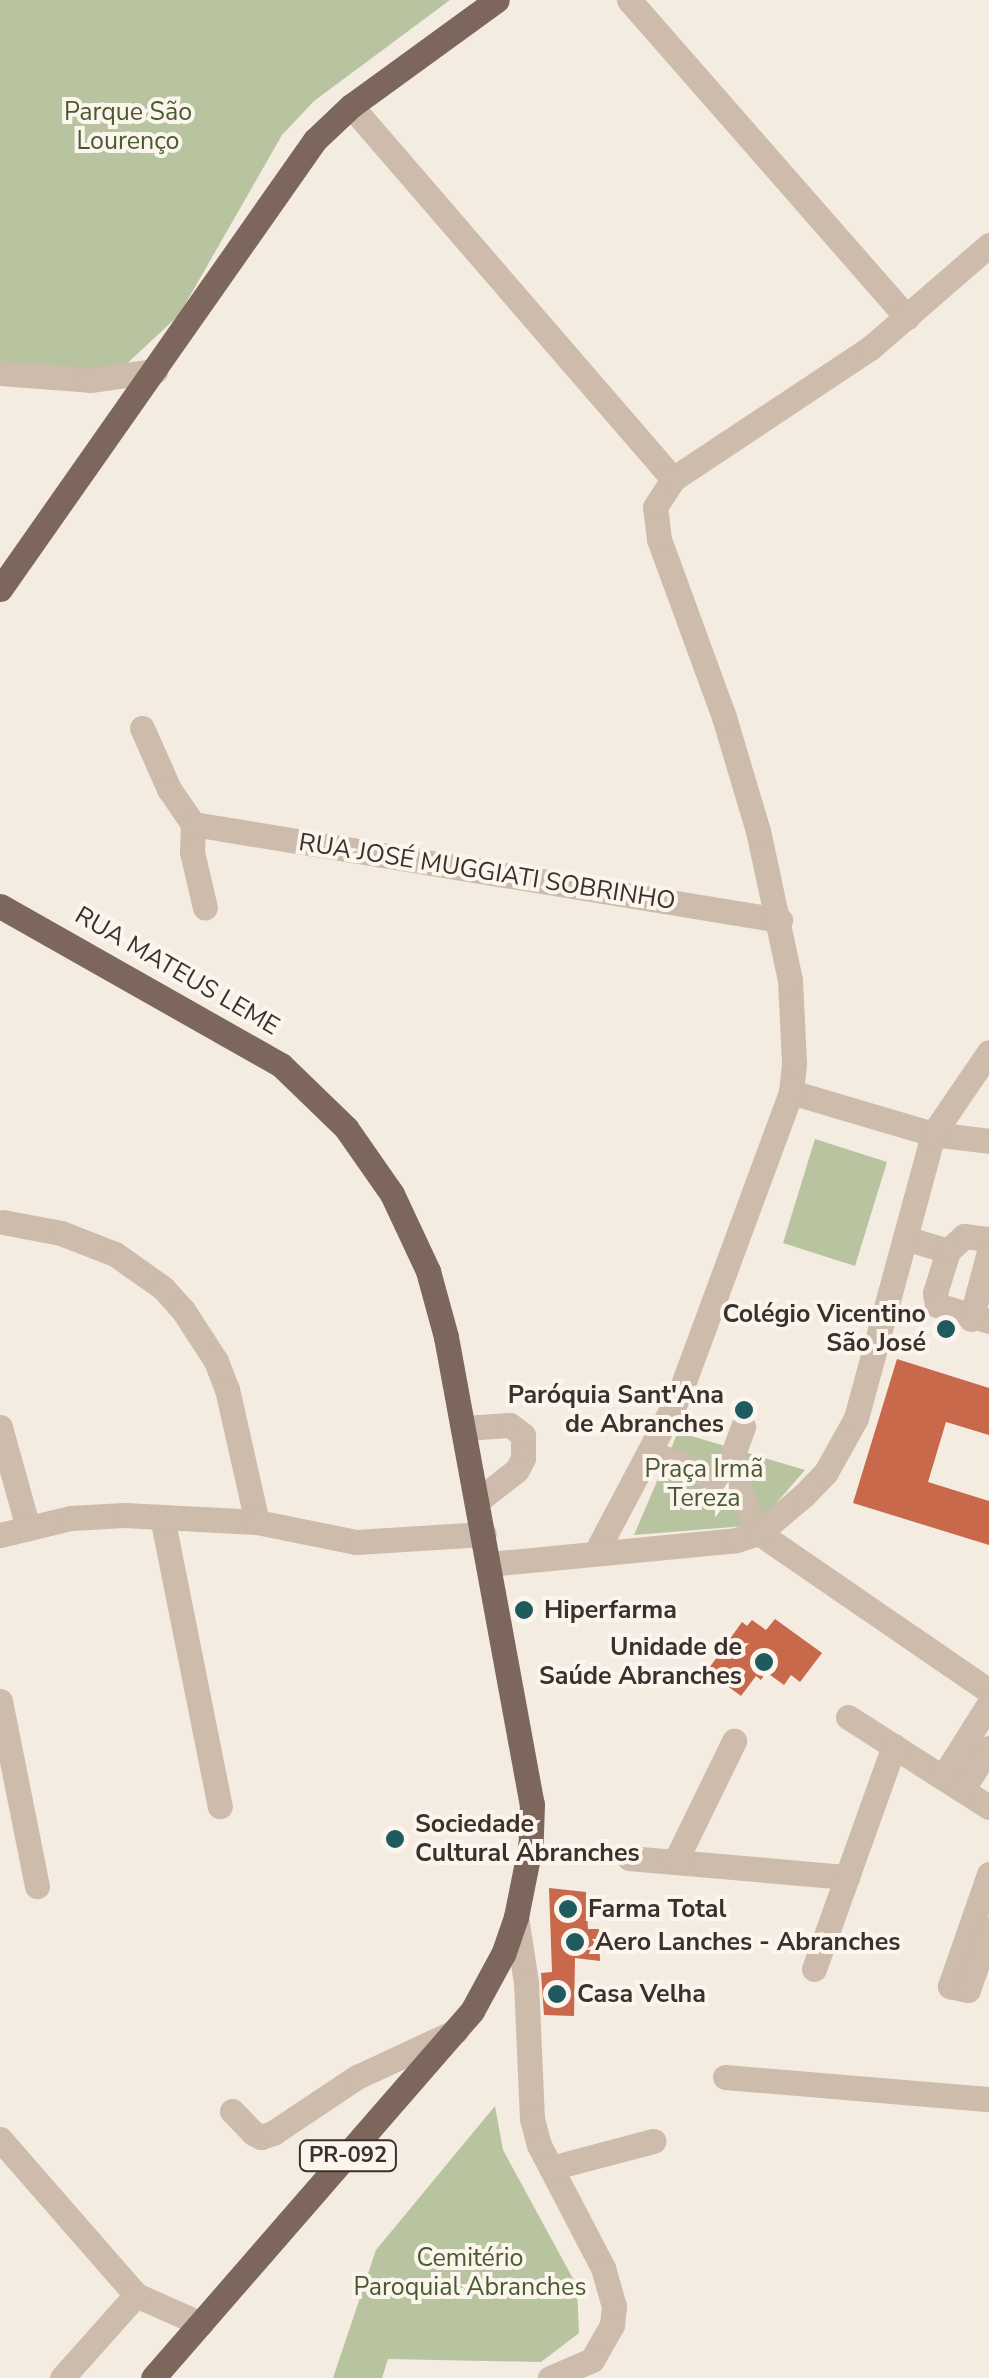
<!DOCTYPE html>
<meta charset="utf-8">
<style>
body{margin:0}
#map{position:relative;width:989px;height:2378px;overflow:hidden;background:#f4ebe1;font-family:"Nunito Sans",sans-serif}
div>[style]{position:absolute}
[style*='--x']{left:calc(var(--x)*1px);top:calc(var(--y)*1px);width:calc(var(--w)*1px);rotate:calc(var(--a)*1deg)}
.green>*{inset:0;background:#b8c4a0}
.building>*{inset:0;background:#c8694b}
.minor>*{height:25px;margin:-12.5px;padding:0 12.5px;transform-origin:12.5px;border-radius:12.5px;background:#cdbbac}
.major>*{height:25px;margin:-12.5px;padding:0 12.5px;transform-origin:12.5px;border-radius:12.5px;background:#7d675c}
.dots>*{width:28px;height:28px;translate:-50% -50%;box-sizing:border-box;border:5px solid #fbf5ee;border-radius:50%}
span{translate:-50% -50%;white-space:nowrap;text-align:center;line-height:1.15;-webkit-text-stroke:8px #fbf5ee;paint-order:stroke}
.shield-label span{padding:2px 8px;background:#fbf5ee;border:2px solid;border-radius:8px;-webkit-text-stroke-width:0}
.shield-label{font-size:22px;color:#3b302b;font-weight:700}
.park-label{font-size:25px;color:#4a5a2e}
.street-label{font-size:25px;color:#3b302b}
.poi-label{font-size:25px;color:#3b302b;font-weight:700}
.right{translate:-100% -50%;text-align:right}
.left{translate:0 -50%;text-align:left}
</style>
<div id="map">
<div class="green">
<i style="clip-path:polygon(0 0,450px 0,314px 101px,282px 135px,179px 315px,104px 385px,0 379px)"></i>
<i style="clip-path:polygon(815px 1139px,887px 1162px,855px 1266px,783px 1243px)"></i>
<i style="clip-path:polygon(678px 1432px,805px 1470px,757px 1525px,634px 1535px)"></i>
<i style="clip-path:polygon(495px 2106px,503px 2150px,577px 2286px,579px 2333px,541px 2362px,388px 2359px,382px 2378px,333px 2378px,376px 2250px)"></i>
</div>
<div class="building">
<i style="clip-path:polygon(897px 1359px,989px 1388px,989px 1435px,946px 1422px,928px 1482px,989px 1501px,989px 1545px,853px 1503px)"></i>
<i style="clip-path:polygon(775px 1619px,822px 1653px,800px 1682px,791px 1675px,784px 1685px,766px 1672px,761px 1680px,756px 1676px,741px 1696px,707px 1671px,742px 1622px,747px 1626px,752px 1620px,766px 1630px)"></i>
<i style="clip-path:polygon(549px 1888px,586px 1892px,588px 1929px,599px 1929px,600px 1961px,575px 1958px,574px 2016px,544px 2015px,541px 1973px,552px 1972px)"></i>
</div>
<div class="minor">
<i style="--x:629;--y:0;--w:422;--a:48.8"></i>
<i style="--x:351;--y:106;--w:493;--a:49.2"></i>
<i style="--x:0;--y:373;--w:90;--a:4.4"></i>
<i style="--x:90;--y:380;--w:66;--a:-7.9"></i>
<i style="--x:142;--y:728;--w:67;--a:66.1"></i>
<i style="--x:169;--y:789;--w:42;--a:55.6"></i>
<i style="--x:193;--y:824;--w:28;--a:92"></i>
<i style="--x:192;--y:852;--w:57;--a:76.9"></i>
<i style="--x:193;--y:824;--w:595;--a:9.29"></i>
<i style="--x:791;--y:1092;--w:148;--a:16.5"></i>
<i style="--x:933;--y:1134;--w:56;--a:7.1"></i>
<i style="--x:3;--y:1222;--w:59;--a:10.7"></i>
<i style="--x:61;--y:1233;--w:58;--a:21.3"></i>
<i style="--x:115;--y:1254;--w:59;--a:35.3"></i>
<i style="--x:163;--y:1288;--w:30;--a:48"></i>
<i style="--x:183;--y:1310;--w:61;--a:57.1"></i>
<i style="--x:216;--y:1361;--w:30;--a:69"></i>
<i style="--x:227;--y:1389;--w:136;--a:77.3"></i>
<i style="--x:905;--y:1238;--w:45;--a:16.8"></i>
<i style="--x:948;--y:1251;--w:44;--a:107.2"></i>
<i style="--x:935;--y:1293;--w:12;--a:81"></i>
<i style="--x:937;--y:1305;--w:54;--a:17.1"></i>
<i style="--x:948;--y:1251;--w:22;--a:-43"></i>
<i style="--x:964;--y:1236;--w:25;--a:7"></i>
<i style="--x:971;--y:1319;--w:69;--a:-75"></i>
<i style="--x:0;--y:1427;--w:105;--a:74.5"></i>
<i style="--x:464;--y:1428;--w:46;--a:-3.7"></i>
<i style="--x:510;--y:1425;--w:16;--a:38"></i>
<i style="--x:523;--y:1435;--w:23;--a:90"></i>
<i style="--x:523;--y:1458;--w:13;--a:117"></i>
<i style="--x:517;--y:1470;--w:51;--a:142.2"></i>
<i style="--x:651;--y:1453;--w:93;--a:21.3"></i>
<i style="--x:738;--y:1487;--w:51;--a:65.5"></i>
<i style="--x:723;--y:1481;--w:58;--a:-69.7"></i>
<i style="--x:162;--y:1517;--w:295;--a:78.7"></i>
<i style="--x:759;--y:1533;--w:279;--a:34.5"></i>
<i style="--x:0;--y:1535;--w:73;--a:-13.5"></i>
<i style="--x:71;--y:1518;--w:53;--a:-3.2"></i>
<i style="--x:124;--y:1515;--w:133;--a:3"></i>
<i style="--x:257;--y:1522;--w:101;--a:11.4"></i>
<i style="--x:356;--y:1542;--w:128;--a:-3.6"></i>
<i style="--x:596;--y:1552;--w:178;--a:-62.1"></i>
<i style="--x:679;--y:1395;--w:323;--a:-69.7"></i>
<i style="--x:791;--y:1092;--w:30;--a:-84"></i>
<i style="--x:794;--y:1062;--w:82;--a:-92.8"></i>
<i style="--x:790;--y:980;--w:152;--a:-102.1"></i>
<i style="--x:758;--y:831;--w:119;--a:-106.6"></i>
<i style="--x:724;--y:717;--w:189;--a:-110.1"></i>
<i style="--x:659;--y:539;--w:32;--a:-97"></i>
<i style="--x:655;--y:507;--w:33;--a:-57"></i>
<i style="--x:673;--y:479;--w:235;--a:-33.6"></i>
<i style="--x:869;--y:349;--w:159;--a:-40.9"></i>
<i style="--x:489;--y:1564;--w:248;--a:-5.5"></i>
<i style="--x:736;--y:1540;--w:24;--a:-17"></i>
<i style="--x:759;--y:1533;--w:59;--a:-40.2"></i>
<i style="--x:804;--y:1495;--w:32;--a:-46"></i>
<i style="--x:826;--y:1472;--w:62;--a:-60.9"></i>
<i style="--x:856;--y:1418;--w:294;--a:-74.8"></i>
<i style="--x:933;--y:1134;--w:99;--a:-55.7"></i>
<i style="--x:0;--y:1701;--w:189;--a:78.7"></i>
<i style="--x:848;--y:1717;--w:167;--a:32.6"></i>
<i style="--x:943;--y:1777;--w:86;--a:-57.8"></i>
<i style="--x:962;--y:1790;--w:50;--a:-57.3"></i>
<i style="--x:629;--y:1858;--w:219;--a:5"></i>
<i style="--x:675;--y:1862;--w:135;--a:-64"></i>
<i style="--x:989;--y:1874;--w:119;--a:109.2"></i>
<i style="--x:950;--y:1986;--w:18;--a:13"></i>
<i style="--x:968;--y:1990;--w:65;--a:-71"></i>
<i style="--x:516;--y:1917;--w:66;--a:81.3"></i>
<i style="--x:526;--y:1982;--w:137;--a:87.5"></i>
<i style="--x:532;--y:2119;--w:27;--a:75"></i>
<i style="--x:539;--y:2145;--w:139;--a:62.5"></i>
<i style="--x:603;--y:2268;--w:40;--a:74"></i>
<i style="--x:614;--y:2306;--w:19;--a:96"></i>
<i style="--x:612;--y:2325;--w:40;--a:119.7"></i>
<i style="--x:592;--y:2360;--w:46;--a:156.8"></i>
<i style="--x:814;--y:1969;--w:237;--a:-70.3"></i>
<i style="--x:725;--y:2077;--w:265;--a:4.8"></i>
<i style="--x:232;--y:2111;--w:30;--a:46"></i>
<i style="--x:253;--y:2133;--w:9;--a:27"></i>
<i style="--x:261;--y:2137;--w:13;--a:-18"></i>
<i style="--x:273;--y:2133;--w:101;--a:-33.7"></i>
<i style="--x:357;--y:2077;--w:109;--a:-24.9"></i>
<i style="--x:0;--y:2139;--w:207;--a:48.9"></i>
<i style="--x:136;--y:2295;--w:71;--a:24"></i>
<i style="--x:551;--y:2168;--w:106;--a:-14.8"></i>
<i style="--x:62;--y:2378;--w:111;--a:-48.3"></i>
</div>
<div class="major">
<i style="--x:0;--y:589;--w:548;--a:-54.95"></i>
<i style="--x:315;--y:140;--w:50;--a:-43.4"></i>
<i style="--x:351;--y:106;--w:180;--a:-36"></i>
<i style="--x:0;--y:906;--w:323;--a:29.5"></i>
<i style="--x:281;--y:1065;--w:91;--a:44.1"></i>
<i style="--x:346;--y:1128;--w:80;--a:55.1"></i>
<i style="--x:392;--y:1194;--w:85;--a:64.9"></i>
<i style="--x:428;--y:1271;--w:68;--a:74.7"></i>
<i style="--x:446;--y:1337;--w:475;--a:79.6"></i>
<i style="--x:532;--y:1804;--w:38;--a:92"></i>
<i style="--x:531;--y:1842;--w:76;--a:101.3"></i>
<i style="--x:516;--y:1917;--w:39;--a:109"></i>
<i style="--x:503;--y:1954;--w:65;--a:118.5"></i>
<i style="--x:472;--y:2011;--w:486;--a:131"></i>
</div>
<div class="dots">
<i style="left:946px;top:1329px;background:#1f5a5e"></i>
<i style="left:744px;top:1410px;background:#1f5a5e"></i>
<i style="left:524px;top:1610px;background:#1f5a5e"></i>
<i style="left:764px;top:1662px;background:#1f5a5e"></i>
<i style="left:395px;top:1839px;background:#1f5a5e"></i>
<i style="left:568px;top:1909px;background:#1f5a5e"></i>
<i style="left:575px;top:1942px;background:#1f5a5e"></i>
<i style="left:557px;top:1994px;background:#1f5a5e"></i>
</div>
<div class="shield-label">
<span style="left:348px;top:2156px">PR-092</span>
</div>
<div class="park-label">
<span style="left:128px;top:127px">Parque São<br>Lourenço</span>
<span style="left:704px;top:1484px">Praça Irmã<br>Tereza</span>
<span style="left:470px;top:2273px">Cemitério<br>Paroquial Abranches</span>
</div>
<div class="street-label">
<span style="left:487px;top:872px;rotate:9deg">RUA JOSÉ MUGGIATI SOBRINHO</span>
<span style="left:177px;top:971px;rotate:30deg">RUA MATEUS LEME</span>
</div>
<div class="poi-label">
<span class="right" style="left:926px;top:1329px">Colégio Vicentino<br>São José</span>
<span class="right" style="left:724px;top:1410px">Paróquia Sant'Ana<br>de Abranches</span>
<span class="left" style="left:544px;top:1610px">Hiperfarma</span>
<span class="right" style="left:742px;top:1662px">Unidade de<br>Saúde Abranches</span>
<span class="left" style="left:415px;top:1839px">Sociedade<br>Cultural Abranches</span>
<span class="left" style="left:588px;top:1909px">Farma Total</span>
<span class="left" style="left:595px;top:1942px">Aero Lanches - Abranches</span>
<span class="left" style="left:577px;top:1994px">Casa Velha</span>
</div>
</div>
